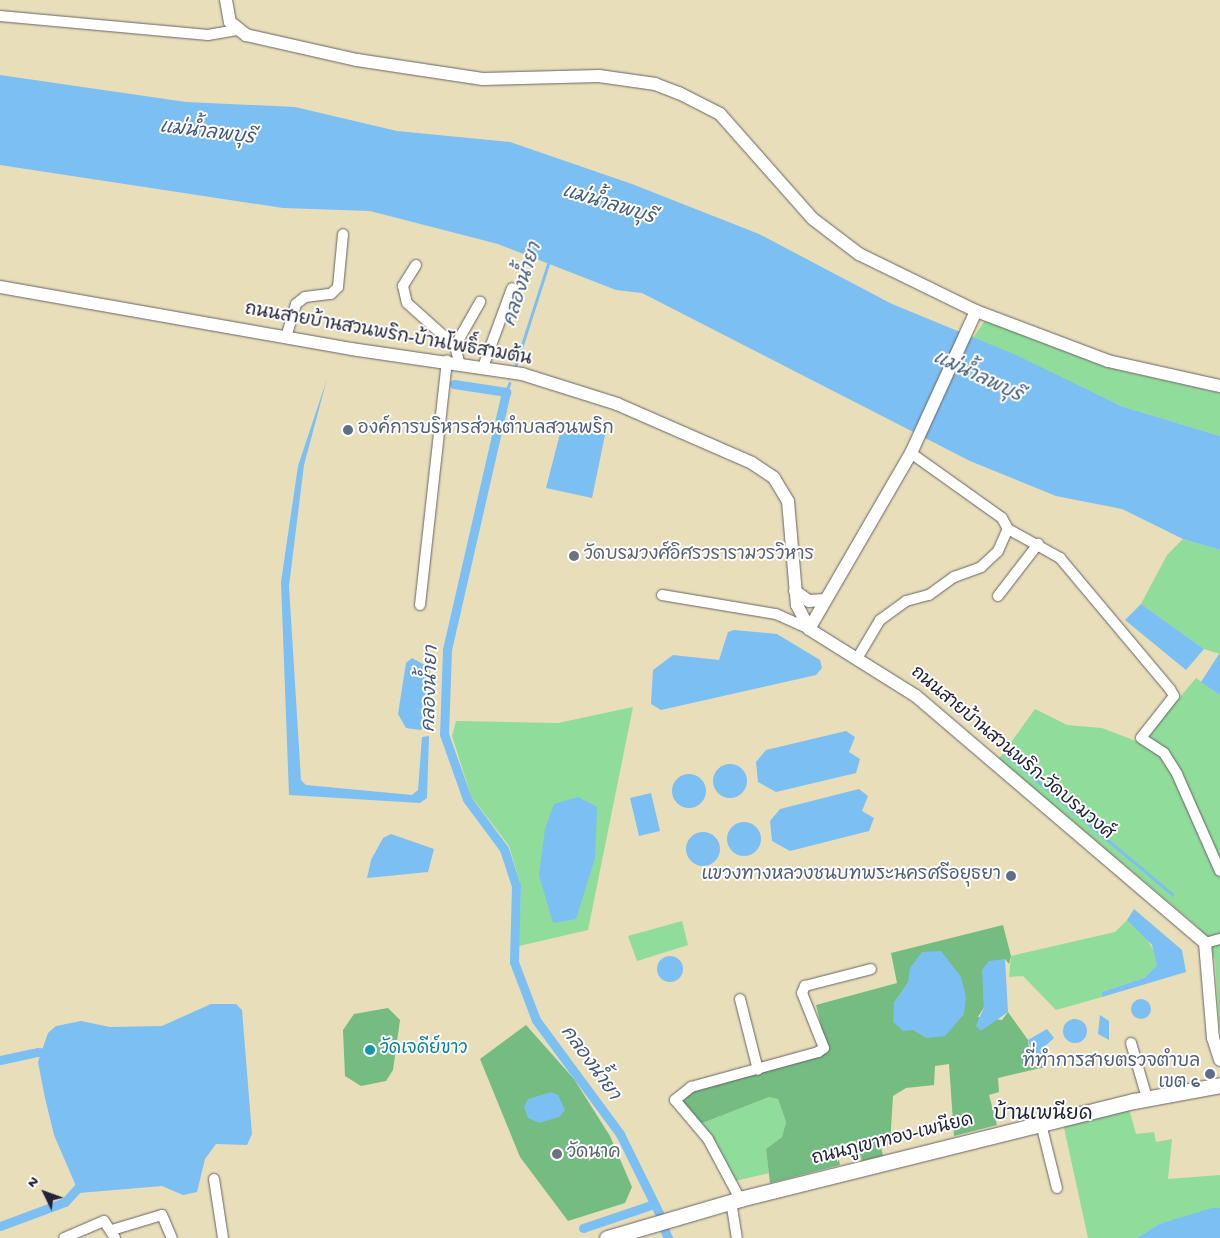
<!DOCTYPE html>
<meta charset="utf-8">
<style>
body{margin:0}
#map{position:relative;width:1220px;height:1238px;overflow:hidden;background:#e8deb9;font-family:"Gochi Hand","Playpen Sans Thai",sans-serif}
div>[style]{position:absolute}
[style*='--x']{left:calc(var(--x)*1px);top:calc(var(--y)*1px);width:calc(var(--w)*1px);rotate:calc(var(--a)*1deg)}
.green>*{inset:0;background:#90dc9a}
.forest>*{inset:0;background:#74bc82}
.water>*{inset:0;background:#7cbff2}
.round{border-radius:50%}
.stream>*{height:2.5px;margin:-1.25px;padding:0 1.25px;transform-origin:1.25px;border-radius:1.25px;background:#7cbff2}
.canal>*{height:9px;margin:-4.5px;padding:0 4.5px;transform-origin:4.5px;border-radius:4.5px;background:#7cbff2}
.roads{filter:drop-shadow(0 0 1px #676467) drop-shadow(0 0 1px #676467)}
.minor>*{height:10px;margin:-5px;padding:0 5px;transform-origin:5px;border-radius:5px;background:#fff}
.tertiary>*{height:12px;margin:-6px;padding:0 6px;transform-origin:6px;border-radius:6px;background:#fff}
.secondary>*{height:15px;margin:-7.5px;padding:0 7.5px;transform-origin:7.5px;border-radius:7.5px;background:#fff}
.dots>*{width:14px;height:14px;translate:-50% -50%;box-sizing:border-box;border:2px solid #fff;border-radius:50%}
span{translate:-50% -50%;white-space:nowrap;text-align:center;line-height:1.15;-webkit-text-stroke:4px #fff;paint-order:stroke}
.street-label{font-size:18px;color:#22223b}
.service-label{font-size:18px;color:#4e5e75}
.left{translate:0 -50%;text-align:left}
.right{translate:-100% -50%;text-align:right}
.worship-label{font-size:18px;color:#5b616d}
.culture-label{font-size:18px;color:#0d838f}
.water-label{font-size:19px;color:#42597b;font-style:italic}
.quarter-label{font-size:20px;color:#22223b}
.north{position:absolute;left:20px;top:1168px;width:50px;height:50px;-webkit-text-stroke:4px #fff;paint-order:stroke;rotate:312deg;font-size:14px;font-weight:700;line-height:20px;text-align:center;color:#22223b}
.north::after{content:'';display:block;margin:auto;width:18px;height:22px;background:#22223b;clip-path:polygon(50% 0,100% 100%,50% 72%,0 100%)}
</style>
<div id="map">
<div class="green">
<i style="clip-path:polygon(985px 320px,1105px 367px,1220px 393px,1220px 436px,1121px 406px,973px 338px)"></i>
<i style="clip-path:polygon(1183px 539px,1220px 550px,1220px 654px,1204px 649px,1141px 604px,1167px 555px)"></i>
<i style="clip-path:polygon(1196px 678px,1220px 695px,1220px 1036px,1215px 960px,1198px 927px,999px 759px,1035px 709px,1067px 725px,1102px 728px,1141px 743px)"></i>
<i style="clip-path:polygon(633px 707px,588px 930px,519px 946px,521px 886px,509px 846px,471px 796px,452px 736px,456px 721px,558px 723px)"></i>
<i style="clip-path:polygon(1127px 920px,1142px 932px,1156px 954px,1157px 965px,1144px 978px,1102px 992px,1102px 997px,1056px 1010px,1023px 976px,1009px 977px,1011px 956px,1115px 932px)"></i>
<i style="clip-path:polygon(682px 921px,688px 945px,637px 961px,628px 936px)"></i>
<i style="clip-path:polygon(769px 1097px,778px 1099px,786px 1122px,782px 1137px,766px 1149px,769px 1173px,735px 1181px,700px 1124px)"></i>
<i style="clip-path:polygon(1129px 1109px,1136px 1134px,1154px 1132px,1156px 1142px,1172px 1139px,1168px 1179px,1220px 1175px,1220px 1208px,1159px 1224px,1137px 1238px,1088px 1238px,1063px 1123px)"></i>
</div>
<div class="forest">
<i style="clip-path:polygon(evenodd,1003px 925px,1011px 956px,1009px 964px,1005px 959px,983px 970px,984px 1007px,978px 1017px,1002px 1020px,1008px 1012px,1028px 1040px,1030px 1057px,1043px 1059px,1045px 1067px,998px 1078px,999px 1092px,989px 1095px,997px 1125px,954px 1136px,949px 1064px,935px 1066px,934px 1085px,906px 1088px,893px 1096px,890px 1145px,881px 1147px,883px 1156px,862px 1161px,856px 1141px,836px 1146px,840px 1165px,770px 1183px,766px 1149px,782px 1137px,786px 1122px,778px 1099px,769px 1097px,700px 1124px,683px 1105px,681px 1099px,695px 1090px,793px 1064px,827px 1050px,816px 1005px,897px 983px,891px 953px,1003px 925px,908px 983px,927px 1038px,914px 1030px,894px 1003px,908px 983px)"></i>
<i style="clip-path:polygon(388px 1008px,400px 1020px,393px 1070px,386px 1081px,361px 1086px,345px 1076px,343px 1030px,354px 1014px)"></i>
<i style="clip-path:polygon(526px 1025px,574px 1079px,610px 1136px,632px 1187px,625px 1203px,568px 1221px,520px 1157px,480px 1059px)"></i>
</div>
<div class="water">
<i style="clip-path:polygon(0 75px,186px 102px,295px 107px,397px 131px,510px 142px,632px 184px,759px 234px,892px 304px,1016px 355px,1121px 406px,1220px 436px,1220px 550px,1183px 539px,1122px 509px,1056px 496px,970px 461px,642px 293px,616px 290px,498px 244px,370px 211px,283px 208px,0 165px)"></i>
<i style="clip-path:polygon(327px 379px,304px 465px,289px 586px,301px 780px,306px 785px,412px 795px,418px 790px,422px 737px,429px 736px,427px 798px,420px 803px,289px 795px,281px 582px,298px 466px)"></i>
<i style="clip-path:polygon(563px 422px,605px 435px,592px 498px,546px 488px)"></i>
<i style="clip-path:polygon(1141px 604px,1204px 649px,1186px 670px,1125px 620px)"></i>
<i style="clip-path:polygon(734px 630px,777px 634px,820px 660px,822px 668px,816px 675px,661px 710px,651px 704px,653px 670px,673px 655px,719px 660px,728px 632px)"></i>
<i style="clip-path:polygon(1219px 654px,1220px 654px,1220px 695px,1201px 682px)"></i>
<i style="clip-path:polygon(412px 658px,430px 668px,429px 726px,420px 730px,406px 728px,398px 714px,406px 663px)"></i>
<i style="clip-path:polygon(846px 731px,855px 737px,849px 752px,860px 759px,856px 773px,776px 792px,758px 782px,756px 762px,766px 750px)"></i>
<i class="round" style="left:713px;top:764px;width:34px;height:34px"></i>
<i class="round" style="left:672px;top:774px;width:34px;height:34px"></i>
<i style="clip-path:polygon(859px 789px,868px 796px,862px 811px,874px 818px,869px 831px,790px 851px,772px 841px,770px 821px,780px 809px)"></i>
<i style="clip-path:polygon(651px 793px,660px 831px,639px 836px,630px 798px)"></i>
<i style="clip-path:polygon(578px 797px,597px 807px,595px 858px,576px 919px,553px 923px,539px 875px,545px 829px,554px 804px)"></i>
<i class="round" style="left:727px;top:822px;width:34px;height:34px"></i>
<i class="round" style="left:686px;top:832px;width:34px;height:34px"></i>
<i style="clip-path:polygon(391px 834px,434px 849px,428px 872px,367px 878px,371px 860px,383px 838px)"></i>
<i style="clip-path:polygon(1134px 909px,1182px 950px,1186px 972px,1102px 997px,1102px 992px,1144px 978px,1157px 965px,1152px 945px,1127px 920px)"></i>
<i style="clip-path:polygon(941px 951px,961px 977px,966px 997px,964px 1014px,945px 1036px,927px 1038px,914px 1030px,903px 1031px,893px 1022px,894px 1003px,908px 983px,910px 968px,922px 952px)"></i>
<i class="round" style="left:657px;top:956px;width:26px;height:26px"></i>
<i style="clip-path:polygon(1005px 959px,1008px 1012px,981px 1031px,976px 1026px,984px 1007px,982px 970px,989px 961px)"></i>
<i class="round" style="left:1131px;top:999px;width:20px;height:20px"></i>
<i style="clip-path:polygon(211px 1004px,236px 1004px,242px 1010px,252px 1134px,247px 1145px,216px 1144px,205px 1159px,197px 1192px,183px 1195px,162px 1186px,79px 1193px,54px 1135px,45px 1098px,38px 1062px,48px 1033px,56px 1026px,81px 1021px,110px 1027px,162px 1026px)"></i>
<i style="clip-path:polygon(1100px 1015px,1109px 1021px,1109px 1040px,1098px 1034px)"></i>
<i class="round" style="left:1063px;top:1019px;width:24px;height:24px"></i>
<i style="clip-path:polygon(1047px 1029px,1054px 1038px,1043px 1048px,1043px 1059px,1035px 1061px,1028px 1040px)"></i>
<i style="clip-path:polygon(551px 1092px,558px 1095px,565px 1110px,559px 1117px,539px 1123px,528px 1118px,524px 1107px,528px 1099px)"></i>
<i style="clip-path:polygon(1212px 1208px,1220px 1208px,1220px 1238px,1137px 1238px,1159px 1224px)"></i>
</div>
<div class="stream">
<i style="--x:515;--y:367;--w:111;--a:-72.2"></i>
<i style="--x:506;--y:392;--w:9;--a:-69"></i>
<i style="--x:1007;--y:755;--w:216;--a:40.1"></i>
</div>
<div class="canal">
<i style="--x:454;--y:384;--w:53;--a:8.7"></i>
<i style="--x:506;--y:392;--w:265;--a:102.9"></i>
<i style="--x:447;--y:650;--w:84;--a:92"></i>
<i style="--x:444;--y:734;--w:69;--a:70.5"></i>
<i style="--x:467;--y:799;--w:62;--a:53.5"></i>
<i style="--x:504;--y:849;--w:38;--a:72"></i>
<i style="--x:516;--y:885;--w:77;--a:91.5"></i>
<i style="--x:514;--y:962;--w:62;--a:69.2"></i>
<i style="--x:536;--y:1020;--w:142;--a:53.6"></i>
<i style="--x:620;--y:1134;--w:88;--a:63.7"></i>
<i style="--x:37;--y:1052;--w:16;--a:4"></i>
<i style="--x:0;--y:1060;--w:34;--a:-12"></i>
<i style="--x:0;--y:1226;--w:69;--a:-20.3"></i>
<i style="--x:65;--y:1202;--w:28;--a:-48"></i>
<i style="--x:583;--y:1228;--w:75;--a:-18.7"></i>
<i style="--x:665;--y:1231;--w:8;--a:67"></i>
</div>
<div class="roads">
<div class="minor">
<i style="--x:0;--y:16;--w:209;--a:5.2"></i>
<i style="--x:208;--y:35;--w:29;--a:-10"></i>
<i style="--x:416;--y:265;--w:25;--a:122"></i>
<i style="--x:403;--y:286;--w:17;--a:77"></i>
<i style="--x:407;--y:303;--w:64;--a:41.9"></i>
<i style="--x:286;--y:337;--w:34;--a:-73"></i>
<i style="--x:296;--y:304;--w:11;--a:-38"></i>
<i style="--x:305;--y:297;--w:26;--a:-7"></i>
<i style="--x:331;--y:294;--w:10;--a:-45"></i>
<i style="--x:338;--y:287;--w:53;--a:-84.6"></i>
<i style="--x:459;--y:362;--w:16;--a:-104"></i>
<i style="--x:455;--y:346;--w:51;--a:-60.4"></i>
<i style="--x:483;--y:367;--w:84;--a:-69.8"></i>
<i style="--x:1008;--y:529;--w:60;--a:29.1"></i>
<i style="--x:1060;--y:558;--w:171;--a:50"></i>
<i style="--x:1170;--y:689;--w:8;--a:60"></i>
<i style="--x:1174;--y:696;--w:53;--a:128.2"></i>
<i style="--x:1141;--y:738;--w:27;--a:33"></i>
<i style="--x:1164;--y:753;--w:25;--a:58"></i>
<i style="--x:1177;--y:774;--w:106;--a:66.1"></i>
<i style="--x:662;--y:595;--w:116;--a:9.5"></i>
<i style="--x:776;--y:614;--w:36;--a:24"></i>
<i style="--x:998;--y:596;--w:66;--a:-52.4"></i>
<i style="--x:420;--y:605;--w:246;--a:-83.7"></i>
<i style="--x:858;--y:657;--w:43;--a:-59.3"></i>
<i style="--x:880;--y:620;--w:32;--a:-36"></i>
<i style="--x:906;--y:601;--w:24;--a:-15"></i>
<i style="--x:929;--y:595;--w:31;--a:-36"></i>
<i style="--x:954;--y:577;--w:29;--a:-20"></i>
<i style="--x:981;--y:567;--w:23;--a:-43"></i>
<i style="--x:998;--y:551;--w:24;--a:-66"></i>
<i style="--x:1008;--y:529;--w:13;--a:-119"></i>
<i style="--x:1002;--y:518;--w:112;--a:-144.5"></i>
<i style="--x:1205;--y:943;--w:16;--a:-15"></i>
<i style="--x:740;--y:999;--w:73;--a:75.8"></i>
<i style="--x:1131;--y:1043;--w:57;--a:73.8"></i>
<i style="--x:1041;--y:1124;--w:66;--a:76"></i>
<i style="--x:214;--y:1179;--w:60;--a:81.3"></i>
<i style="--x:740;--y:1199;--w:68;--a:-118.1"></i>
<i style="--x:708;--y:1139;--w:51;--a:-130.2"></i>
<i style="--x:675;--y:1100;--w:21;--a:-39"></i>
<i style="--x:691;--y:1087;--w:132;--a:-15.4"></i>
<i style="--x:818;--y:1052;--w:7;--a:-34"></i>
<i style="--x:824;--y:1048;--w:59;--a:-111.8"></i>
<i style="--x:802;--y:993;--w:8;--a:-67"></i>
<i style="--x:805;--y:986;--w:68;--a:-14.4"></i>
<i style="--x:731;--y:1201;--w:37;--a:81"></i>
<i style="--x:112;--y:1230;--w:52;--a:-16.7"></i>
<i style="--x:162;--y:1215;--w:25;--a:67"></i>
<i style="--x:64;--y:1238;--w:43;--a:-23"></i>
<i style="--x:104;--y:1221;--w:20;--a:57"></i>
</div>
<div class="tertiary">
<i style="--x:226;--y:0;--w:22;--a:80"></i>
<i style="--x:230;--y:22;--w:21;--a:39"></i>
<i style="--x:246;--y:35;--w:114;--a:12.7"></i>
<i style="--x:357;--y:60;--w:127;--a:8.6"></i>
<i style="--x:483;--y:79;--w:116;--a:-1.5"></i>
<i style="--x:599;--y:76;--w:57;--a:8.1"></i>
<i style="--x:655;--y:84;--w:26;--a:21"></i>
<i style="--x:679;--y:93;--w:46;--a:27.1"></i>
<i style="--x:720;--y:114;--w:140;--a:48.5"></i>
<i style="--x:813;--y:219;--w:58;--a:37.3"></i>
<i style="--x:859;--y:254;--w:130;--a:26"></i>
<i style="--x:976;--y:311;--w:141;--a:20.7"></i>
<i style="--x:1108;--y:361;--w:115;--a:12.6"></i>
<i style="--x:0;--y:287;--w:356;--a:10"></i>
<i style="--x:351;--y:349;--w:173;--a:8.3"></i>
<i style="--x:522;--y:374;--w:100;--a:17.5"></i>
<i style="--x:617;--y:404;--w:147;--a:23.6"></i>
<i style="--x:752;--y:463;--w:27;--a:34"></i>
<i style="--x:774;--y:478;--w:27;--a:59"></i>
<i style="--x:788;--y:501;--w:104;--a:85.1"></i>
<i style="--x:797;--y:605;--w:27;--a:63"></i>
<i style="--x:809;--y:629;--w:126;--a:32.1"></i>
<i style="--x:916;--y:696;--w:380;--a:40.5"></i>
<i style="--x:1205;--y:943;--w:95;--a:85.2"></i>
<i style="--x:1213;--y:1038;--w:23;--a:72"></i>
<i style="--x:795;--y:591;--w:17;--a:36"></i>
<i style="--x:809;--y:601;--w:16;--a:-4"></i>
<i style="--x:809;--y:629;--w:203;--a:-59.9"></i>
<i style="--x:911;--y:453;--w:156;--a:-65.4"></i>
</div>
<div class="secondary">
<i style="--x:607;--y:1238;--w:139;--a:-16.3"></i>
<i style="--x:740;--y:1199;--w:406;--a:-14"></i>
<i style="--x:1134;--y:1101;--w:87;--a:-10.5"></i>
</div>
</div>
<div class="dots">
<i style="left:348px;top:430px;background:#5c6f8a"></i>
<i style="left:574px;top:556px;background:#6b7280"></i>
<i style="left:1011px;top:876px;background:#5c6f8a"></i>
<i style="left:370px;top:1050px;background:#0f9aa8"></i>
<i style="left:1210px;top:1074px;background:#5c6f8a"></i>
<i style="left:557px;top:1154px;background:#6b7280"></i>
</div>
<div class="street-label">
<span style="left:388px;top:336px;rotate:10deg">ถนนสายบ้านสวนพริก-บ้านโพธิ์สามต้น</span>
<span style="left:1011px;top:754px;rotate:40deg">ถนนสายบ้านสวนพริก-วัดบรมวงศ์</span>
<span style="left:893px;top:1141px;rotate:-14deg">ถนนภูเขาทอง-เพนียด</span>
</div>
<div class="service-label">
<span class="left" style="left:358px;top:430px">องค์การบริหารส่วนตำบลสวนพริก</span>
<span class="right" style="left:1001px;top:876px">แขวงทางหลวงชนบทพระนครศรีอยุธยา</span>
<span class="right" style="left:1200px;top:1074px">ที่ทำการสายตรวจตำบล<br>เขต 6</span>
</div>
<div class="worship-label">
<span class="left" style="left:584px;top:556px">วัดบรมวงศ์อิศรวรารามวรวิหาร</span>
<span class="left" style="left:567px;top:1154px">วัดนาค</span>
</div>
<div class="culture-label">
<span class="left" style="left:380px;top:1050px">วัดเจดีย์ขาว</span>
</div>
<div class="water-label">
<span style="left:207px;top:134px;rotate:7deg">แม่น้ำลพบุรี</span>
<span style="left:608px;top:206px;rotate:17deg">แม่น้ำลพบุรี</span>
<span style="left:524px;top:285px;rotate:-72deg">คลองน้ำยา</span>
<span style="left:977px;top:378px;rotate:25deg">แม่น้ำลพบุรี</span>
<span style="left:432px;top:689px;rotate:-88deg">คลองน้ำยา</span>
<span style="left:589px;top:1064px;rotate:54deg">คลองน้ำยา</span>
</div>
<div class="quarter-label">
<span style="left:1043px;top:1115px">บ้านเพนียด</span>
</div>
<div class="north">N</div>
</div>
